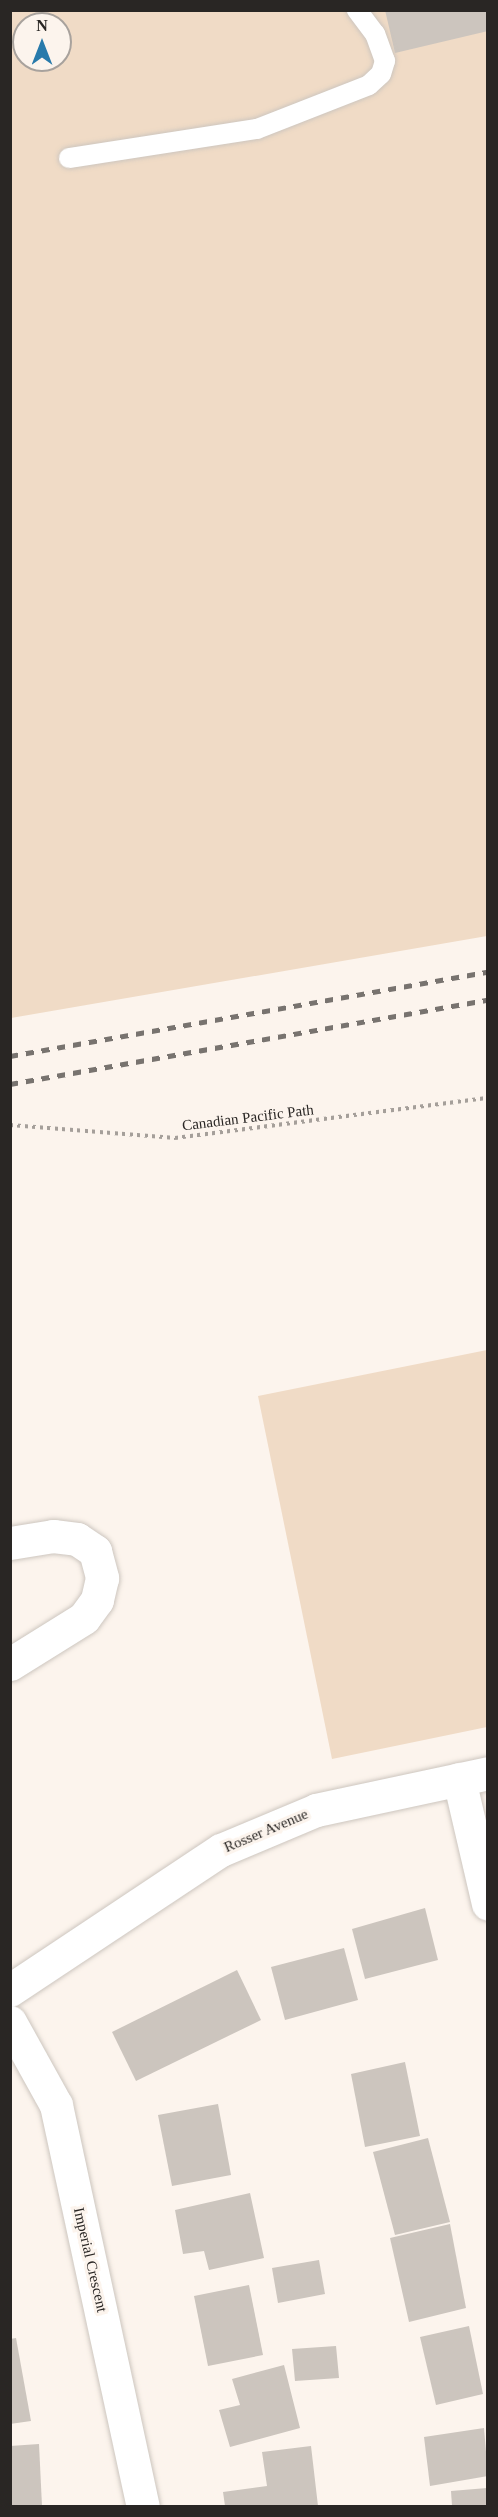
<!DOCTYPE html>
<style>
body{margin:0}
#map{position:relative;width:498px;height:2517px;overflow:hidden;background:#fcf4ed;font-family:Georgia,serif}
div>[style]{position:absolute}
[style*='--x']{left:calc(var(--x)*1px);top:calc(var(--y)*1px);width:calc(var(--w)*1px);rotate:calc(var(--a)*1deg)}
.green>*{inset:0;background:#f0dbc6}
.building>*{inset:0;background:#ccc5be}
.path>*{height:4px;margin-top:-2px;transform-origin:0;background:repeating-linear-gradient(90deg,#a59f9a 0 3px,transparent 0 7.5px)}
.roads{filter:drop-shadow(0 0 2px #cdc6bf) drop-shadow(0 0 2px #cdc6bf)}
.lane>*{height:20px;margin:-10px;padding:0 10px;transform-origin:10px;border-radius:10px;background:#fff}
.street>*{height:33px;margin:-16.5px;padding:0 16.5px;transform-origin:16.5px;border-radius:16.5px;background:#fff}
.rail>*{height:4.5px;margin-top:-2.25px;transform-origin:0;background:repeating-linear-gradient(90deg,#78736f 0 8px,transparent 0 16px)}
span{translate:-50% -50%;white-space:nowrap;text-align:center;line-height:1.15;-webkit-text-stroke:6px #fcf4ed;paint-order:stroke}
.street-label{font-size:15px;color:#292624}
.frame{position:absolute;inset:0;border:12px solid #292624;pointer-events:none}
.north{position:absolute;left:12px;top:12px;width:60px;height:60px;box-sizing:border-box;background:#fcf4ed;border:2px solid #a8a29d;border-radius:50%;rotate:0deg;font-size:16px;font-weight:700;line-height:24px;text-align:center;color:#292624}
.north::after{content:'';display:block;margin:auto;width:21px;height:27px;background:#287aab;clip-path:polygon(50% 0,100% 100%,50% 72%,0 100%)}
</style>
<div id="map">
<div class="green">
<i style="clip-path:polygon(evenodd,11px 11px,487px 11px,487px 936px,11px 1018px,11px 11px,24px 24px,60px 24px,60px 60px,24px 60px,24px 24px)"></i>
<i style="clip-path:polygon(487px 1350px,487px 1727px,332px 1759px,258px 1396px)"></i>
</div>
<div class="building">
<i style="clip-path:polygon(385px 10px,488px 10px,488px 31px,395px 53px)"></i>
<i style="clip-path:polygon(425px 1908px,438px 1960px,365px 1979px,352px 1929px)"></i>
<i style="clip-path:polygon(344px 1948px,358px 2000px,285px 2020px,271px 1967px)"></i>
<i style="clip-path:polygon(237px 1970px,261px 2020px,136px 2081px,112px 2032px)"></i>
<i style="clip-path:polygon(405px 2062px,420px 2136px,365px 2147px,351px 2074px)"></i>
<i style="clip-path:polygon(218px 2104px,231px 2175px,172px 2186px,158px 2115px)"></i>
<i style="clip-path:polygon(428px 2138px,450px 2222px,395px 2235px,373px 2152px)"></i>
<i style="clip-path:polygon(250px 2193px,264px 2258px,209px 2270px,204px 2251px,183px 2254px,175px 2210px)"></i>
<i style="clip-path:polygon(450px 2224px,466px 2308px,409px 2322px,390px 2238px)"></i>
<i style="clip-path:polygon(319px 2260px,325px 2294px,278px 2303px,272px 2268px)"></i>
<i style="clip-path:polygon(249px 2285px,263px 2355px,208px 2366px,194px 2296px)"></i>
<i style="clip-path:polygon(469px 2326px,483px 2394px,436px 2405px,420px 2337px)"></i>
<i style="clip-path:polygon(16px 2338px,31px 2421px,10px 2424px,10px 2339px)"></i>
<i style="clip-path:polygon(336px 2346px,339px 2378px,295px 2381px,292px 2349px)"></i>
<i style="clip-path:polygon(284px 2365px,300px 2428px,230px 2447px,219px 2410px,240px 2405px,232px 2379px)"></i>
<i style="clip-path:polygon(484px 2428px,488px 2476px,430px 2486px,424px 2437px)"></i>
<i style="clip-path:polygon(39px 2444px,42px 2506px,10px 2506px,10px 2446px)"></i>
<i style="clip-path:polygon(311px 2446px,318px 2506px,225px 2506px,223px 2492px,267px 2486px,262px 2452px)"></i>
<i style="clip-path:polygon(487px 2488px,488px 2506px,452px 2506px,451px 2491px)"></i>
</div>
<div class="path">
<i style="--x:10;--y:1125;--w:166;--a:4.5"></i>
<i style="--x:175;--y:1138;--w:316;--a:-7.3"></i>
</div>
<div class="roads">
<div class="lane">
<i style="--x:69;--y:158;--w:190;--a:-8.8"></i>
<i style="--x:257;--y:129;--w:120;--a:-21.4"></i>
<i style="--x:369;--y:85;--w:16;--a:-43"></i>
<i style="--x:381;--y:74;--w:14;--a:-73"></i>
<i style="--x:385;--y:61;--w:29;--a:-110"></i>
<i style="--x:375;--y:34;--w:30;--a:-127"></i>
</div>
<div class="street">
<i style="--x:10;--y:1543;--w:44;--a:-9.2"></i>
<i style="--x:53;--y:1536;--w:24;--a:7"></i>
<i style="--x:77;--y:1539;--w:22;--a:34"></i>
<i style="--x:95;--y:1551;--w:28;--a:75"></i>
<i style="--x:102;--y:1578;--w:23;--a:103"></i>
<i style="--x:97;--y:1600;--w:22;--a:126"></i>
<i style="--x:84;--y:1618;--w:87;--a:148.1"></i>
<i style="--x:459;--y:1779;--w:128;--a:76.9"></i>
<i style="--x:10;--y:1990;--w:253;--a:-33.6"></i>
<i style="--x:221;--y:1850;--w:103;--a:-22.8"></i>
<i style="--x:316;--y:1810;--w:176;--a:-12.1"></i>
<i style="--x:10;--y:2022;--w:95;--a:61"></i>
<i style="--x:56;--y:2105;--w:410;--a:77.8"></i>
</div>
</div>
<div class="rail">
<i style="--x:10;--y:1056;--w:485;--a:-10"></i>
<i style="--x:10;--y:1084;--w:485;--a:-10"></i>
</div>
<div class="street-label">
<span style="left:248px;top:1118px;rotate:-7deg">Canadian Pacific Path</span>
<span style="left:266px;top:1831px;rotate:-23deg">Rosser Avenue</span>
<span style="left:90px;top:2260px;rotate:77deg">Imperial Crescent</span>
</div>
<div class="frame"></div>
<div class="north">N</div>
</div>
